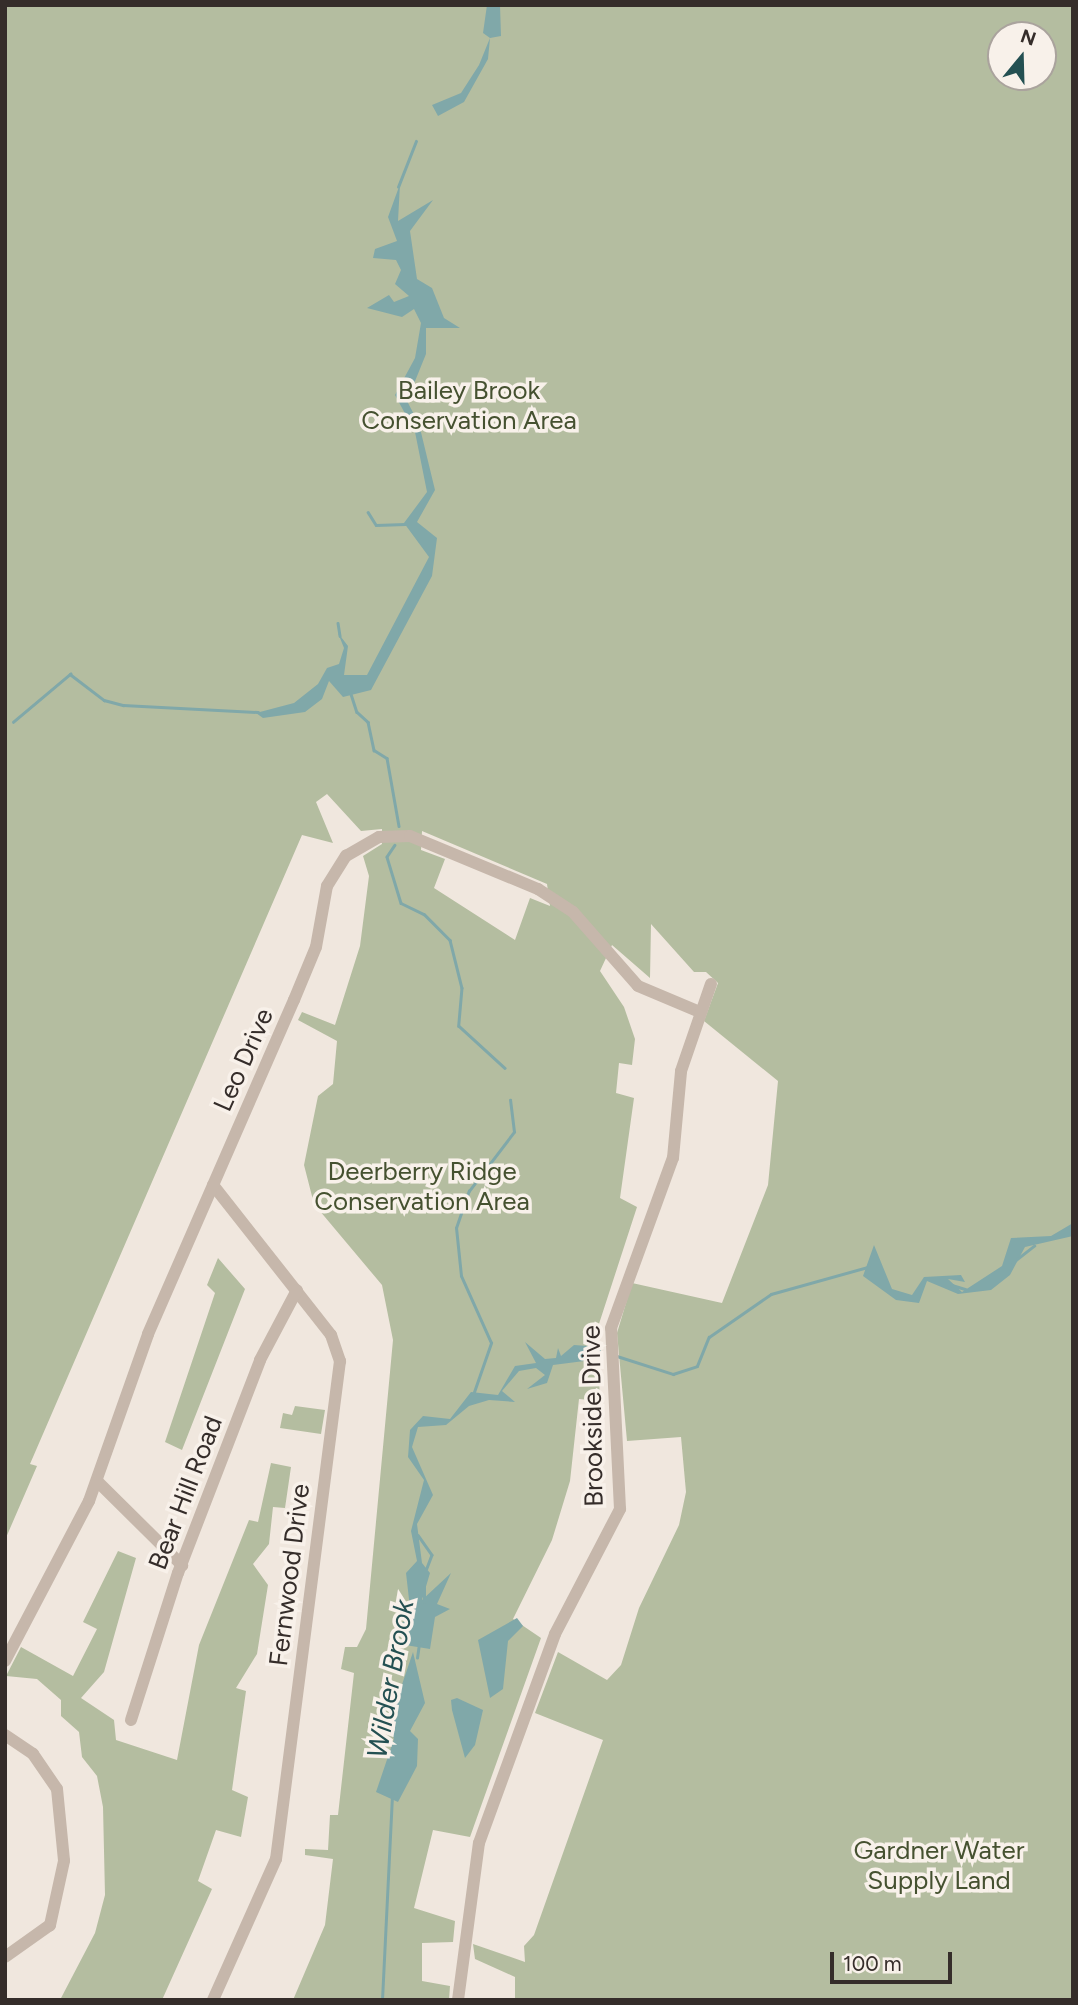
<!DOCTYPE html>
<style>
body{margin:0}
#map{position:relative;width:1078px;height:2005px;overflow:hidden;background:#f0e7de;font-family:Figtree,sans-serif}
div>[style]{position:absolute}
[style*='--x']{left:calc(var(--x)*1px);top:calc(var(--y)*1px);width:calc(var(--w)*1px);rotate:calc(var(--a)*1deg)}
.green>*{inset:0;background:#b4bda0}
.water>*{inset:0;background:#80a8a9}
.stream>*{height:2.5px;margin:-1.25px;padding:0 1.25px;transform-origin:1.25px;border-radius:1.25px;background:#80a8a9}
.minor>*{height:12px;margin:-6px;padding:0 6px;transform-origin:6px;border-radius:6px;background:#c6b7ab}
span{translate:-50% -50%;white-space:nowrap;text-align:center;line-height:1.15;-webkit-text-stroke:7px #f8f1ea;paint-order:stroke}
.park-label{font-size:26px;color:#455130}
.street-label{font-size:26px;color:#352d2a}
.water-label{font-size:28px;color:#245052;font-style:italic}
.frame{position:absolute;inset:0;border:7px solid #352d2a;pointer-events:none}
.north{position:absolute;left:987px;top:21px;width:70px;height:70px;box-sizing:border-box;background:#f8f1ea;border:2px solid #aaa39d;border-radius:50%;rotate:19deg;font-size:19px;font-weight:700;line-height:28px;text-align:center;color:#352d2a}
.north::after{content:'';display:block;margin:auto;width:24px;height:32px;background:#245052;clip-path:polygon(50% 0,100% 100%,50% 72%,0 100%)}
.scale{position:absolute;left:830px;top:1952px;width:122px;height:32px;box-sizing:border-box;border:4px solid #352d2a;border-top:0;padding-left:9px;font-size:21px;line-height:24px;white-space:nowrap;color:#352d2a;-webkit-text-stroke:5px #f8f1ea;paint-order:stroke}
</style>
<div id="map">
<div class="green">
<i style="clip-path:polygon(evenodd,5px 5px,1073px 5px,1073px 2000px,515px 2000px,515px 1977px,475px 1959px,473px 1944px,525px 1962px,524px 1946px,534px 1935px,603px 1740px,535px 1713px,558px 1652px,607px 1680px,621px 1665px,639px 1608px,679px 1525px,686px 1492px,681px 1437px,627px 1441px,617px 1333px,632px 1283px,722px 1303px,768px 1185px,778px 1081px,704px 1021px,718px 983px,706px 972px,694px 972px,651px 924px,650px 978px,612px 945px,600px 971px,624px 1007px,635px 1039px,632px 1065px,619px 1063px,616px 1093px,634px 1098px,620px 1198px,637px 1207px,597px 1330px,600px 1401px,579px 1399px,570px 1481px,552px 1540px,513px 1619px,541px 1638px,470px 1837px,433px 1830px,414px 1908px,455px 1921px,453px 1942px,422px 1943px,422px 1981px,450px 1986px,449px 2000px,293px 2000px,325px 1925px,333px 1859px,305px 1855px,305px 1849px,328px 1850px,330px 1815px,338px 1815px,354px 1673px,341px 1669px,345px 1647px,357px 1647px,366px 1629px,393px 1340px,382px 1285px,314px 1204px,304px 1165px,318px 1096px,333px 1084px,337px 1041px,298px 1020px,302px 1012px,335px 1025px,360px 946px,369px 876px,363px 856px,382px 844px,382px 829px,361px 831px,327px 794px,316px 802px,333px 843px,302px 835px,30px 1464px,37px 1466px,5px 1540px,5px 5px,1001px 35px,1043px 35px,1043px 77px,1001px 77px,1001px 35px,5px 5px,422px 831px,547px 884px,550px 906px,530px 898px,515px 940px,434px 888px,445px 859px,421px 850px,422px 831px)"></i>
<i style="clip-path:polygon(218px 1258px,245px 1289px,182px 1450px,165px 1442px,215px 1293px,207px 1285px)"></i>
<i style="clip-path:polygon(295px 1406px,325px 1410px,321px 1434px,280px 1428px,283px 1413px,292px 1415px)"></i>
<i style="clip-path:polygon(271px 1463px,291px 1467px,285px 1508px,273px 1507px,269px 1544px,253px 1564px,268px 1585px,257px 1654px,236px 1688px,246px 1691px,232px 1790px,248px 1797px,241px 1837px,216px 1830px,198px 1881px,212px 1889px,162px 2000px,60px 2000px,95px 1933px,105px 1895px,103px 1807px,97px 1776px,82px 1757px,79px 1732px,61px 1716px,61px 1700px,37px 1679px,6px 1676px,21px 1647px,73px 1676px,97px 1629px,83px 1622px,118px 1551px,136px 1558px,104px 1672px,81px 1698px,114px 1720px,116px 1740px,177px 1760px,199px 1645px,249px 1520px,258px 1522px)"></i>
</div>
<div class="water">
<i style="clip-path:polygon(487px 5px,500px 5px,501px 36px,490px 38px,488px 59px,464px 102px,438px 116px,432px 105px,461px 93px,479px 65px,490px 38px,483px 33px)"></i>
<i style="clip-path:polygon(400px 184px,398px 221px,433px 200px,410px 231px,417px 279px,432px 288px,444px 318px,460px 328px,426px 328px,426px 354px,407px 401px,419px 424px,435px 490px,417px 522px,437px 538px,432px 576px,371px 690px,343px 697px,329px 681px,322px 699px,305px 712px,263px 718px,256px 713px,294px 703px,318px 684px,327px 668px,339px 664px,344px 648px,338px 633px,348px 646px,344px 675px,367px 675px,429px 557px,404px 523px,427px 492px,415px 432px,395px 395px,415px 358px,421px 323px,414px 309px,402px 317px,367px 308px,389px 295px,394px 302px,409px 296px,395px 284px,401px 270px,396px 260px,373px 258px,375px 249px,397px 241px,388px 217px)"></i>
<i style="clip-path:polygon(1073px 1223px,1073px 1236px,1025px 1247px,1010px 1275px,991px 1290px,958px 1294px,927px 1281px,919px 1303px,896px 1300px,863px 1276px,874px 1245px,892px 1289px,912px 1295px,924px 1277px,961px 1275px,965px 1282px,948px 1279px,962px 1292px,1002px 1266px,1011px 1238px,1051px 1236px)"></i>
<i style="clip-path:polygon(525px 1342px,545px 1359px,556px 1358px,558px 1348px,561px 1356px,574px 1345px,588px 1346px,601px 1350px,600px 1359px,553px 1365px,547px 1383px,527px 1389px,545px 1375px,536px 1368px,519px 1371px,502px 1391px,515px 1402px,489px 1400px,469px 1406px,446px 1425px,418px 1427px,412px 1447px,433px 1495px,417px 1524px,422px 1563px,430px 1573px,422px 1600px,451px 1573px,437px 1604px,450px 1609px,435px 1617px,430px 1649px,405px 1645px,400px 1624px,411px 1617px,406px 1573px,417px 1561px,411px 1531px,424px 1480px,408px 1457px,410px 1430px,423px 1416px,450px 1419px,471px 1392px,498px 1395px,515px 1366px,536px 1363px)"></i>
<i style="clip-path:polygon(517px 1618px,523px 1626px,508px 1641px,503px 1689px,490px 1698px,478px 1640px)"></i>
<i style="clip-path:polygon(413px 1652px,425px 1703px,410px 1731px,418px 1739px,417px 1766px,398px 1802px,376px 1792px,394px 1739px,389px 1723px)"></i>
<i style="clip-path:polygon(457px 1698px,483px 1710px,475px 1745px,465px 1758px,452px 1710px,451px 1700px)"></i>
</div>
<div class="stream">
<i style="--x:398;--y:187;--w:49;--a:-68.6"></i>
<i style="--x:368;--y:512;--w:15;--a:58"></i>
<i style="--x:376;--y:525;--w:29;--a:-2"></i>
<i style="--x:338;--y:623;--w:13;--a:81"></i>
<i style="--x:350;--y:691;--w:22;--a:72"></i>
<i style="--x:357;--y:712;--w:15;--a:42"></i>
<i style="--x:368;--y:722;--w:29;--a:78"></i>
<i style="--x:374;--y:750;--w:15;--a:32"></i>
<i style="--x:387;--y:758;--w:69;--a:80"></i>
<i style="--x:13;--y:722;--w:75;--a:-40.1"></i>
<i style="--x:70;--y:674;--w:43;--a:37.4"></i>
<i style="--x:104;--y:700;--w:20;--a:15"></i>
<i style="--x:123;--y:705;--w:135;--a:3"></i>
<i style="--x:395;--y:845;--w:14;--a:124"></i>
<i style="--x:387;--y:857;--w:48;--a:73.1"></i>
<i style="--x:401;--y:903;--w:25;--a:26"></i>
<i style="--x:424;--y:914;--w:37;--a:45"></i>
<i style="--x:450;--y:940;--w:49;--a:76"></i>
<i style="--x:462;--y:988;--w:38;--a:95"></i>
<i style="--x:459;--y:1026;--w:62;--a:42.4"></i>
<i style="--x:1012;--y:1263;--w:28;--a:-38"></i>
<i style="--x:952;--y:1285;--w:14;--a:17"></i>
<i style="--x:617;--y:1356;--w:59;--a:17.8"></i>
<i style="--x:673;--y:1374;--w:25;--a:-18"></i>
<i style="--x:697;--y:1366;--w:31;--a:-68"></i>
<i style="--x:709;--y:1337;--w:75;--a:-34.7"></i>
<i style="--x:771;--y:1294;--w:101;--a:-15.6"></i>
<i style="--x:473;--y:1395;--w:55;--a:-70.9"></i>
<i style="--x:491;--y:1343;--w:73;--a:-114.1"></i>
<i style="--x:461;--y:1276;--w:48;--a:-95.9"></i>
<i style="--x:456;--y:1228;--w:39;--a:-71"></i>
<i style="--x:469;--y:1191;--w:74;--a:-52.7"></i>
<i style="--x:514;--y:1132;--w:32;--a:-97"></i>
<i style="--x:418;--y:1535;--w:24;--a:55"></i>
<i style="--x:432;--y:1555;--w:14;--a:111"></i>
<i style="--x:424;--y:1602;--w:14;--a:-90"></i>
<i style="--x:417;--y:1658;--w:15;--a:-82"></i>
<i style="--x:382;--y:2000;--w:206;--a:-87.2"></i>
</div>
<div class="minor">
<i style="--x:213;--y:1185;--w:191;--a:51.8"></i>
<i style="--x:331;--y:1335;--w:28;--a:71"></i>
<i style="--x:340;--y:1361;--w:502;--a:97.32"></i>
<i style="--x:276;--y:1859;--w:154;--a:114.1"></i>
<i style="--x:97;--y:1481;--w:120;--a:44.7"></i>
<i style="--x:5;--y:1661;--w:181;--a:-62.3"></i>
<i style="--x:89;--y:1501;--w:177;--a:-70.5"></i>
<i style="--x:148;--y:1334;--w:365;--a:-66.4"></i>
<i style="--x:294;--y:1000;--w:57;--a:-67.5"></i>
<i style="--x:316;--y:947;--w:62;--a:-79.8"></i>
<i style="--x:327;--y:886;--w:36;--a:-58"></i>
<i style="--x:346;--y:856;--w:38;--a:-30"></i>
<i style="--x:379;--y:837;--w:31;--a:-2"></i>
<i style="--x:410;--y:836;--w:139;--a:22.5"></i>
<i style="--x:538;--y:889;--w:42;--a:33.3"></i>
<i style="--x:573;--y:912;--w:98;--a:48.7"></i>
<i style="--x:638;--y:986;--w:67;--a:22.8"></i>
<i style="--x:131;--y:1720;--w:154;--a:-72.3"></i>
<i style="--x:178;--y:1573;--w:228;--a:-68.9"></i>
<i style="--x:260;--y:1360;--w:79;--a:-62.1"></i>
<i style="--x:5;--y:1735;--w:34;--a:34"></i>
<i style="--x:33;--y:1754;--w:42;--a:55.6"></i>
<i style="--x:57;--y:1789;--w:72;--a:84.4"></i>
<i style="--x:64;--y:1861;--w:66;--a:102.3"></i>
<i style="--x:50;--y:1925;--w:55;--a:144.6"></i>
<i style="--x:458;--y:2000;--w:158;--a:-82.4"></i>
<i style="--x:479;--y:1843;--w:222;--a:-70"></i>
<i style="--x:555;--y:1634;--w:141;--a:-62.5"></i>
<i style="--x:620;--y:1509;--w:181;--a:-92.8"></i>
<i style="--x:611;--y:1328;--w:181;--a:-70"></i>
<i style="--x:673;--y:1158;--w:87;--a:-84.7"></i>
<i style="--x:681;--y:1071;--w:92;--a:-71"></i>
</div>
<div class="park-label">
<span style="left:469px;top:406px">Bailey Brook<br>Conservation Area</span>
<span style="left:422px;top:1187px">Deerberry Ridge<br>Conservation Area</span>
<span style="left:939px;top:1866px">Gardner Water<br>Supply Land</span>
</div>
<div class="street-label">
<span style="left:244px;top:1060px;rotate:-66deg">Leo Drive</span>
<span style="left:593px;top:1416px;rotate:-91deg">Brookside Drive</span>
<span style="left:186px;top:1493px;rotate:-69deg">Bear Hill Road</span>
<span style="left:290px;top:1575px;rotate:-83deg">Fernwood Drive</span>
</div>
<div class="water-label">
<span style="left:390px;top:1679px;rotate:-80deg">Wilder Brook</span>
</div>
<div class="frame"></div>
<div class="north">N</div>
<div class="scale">100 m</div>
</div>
